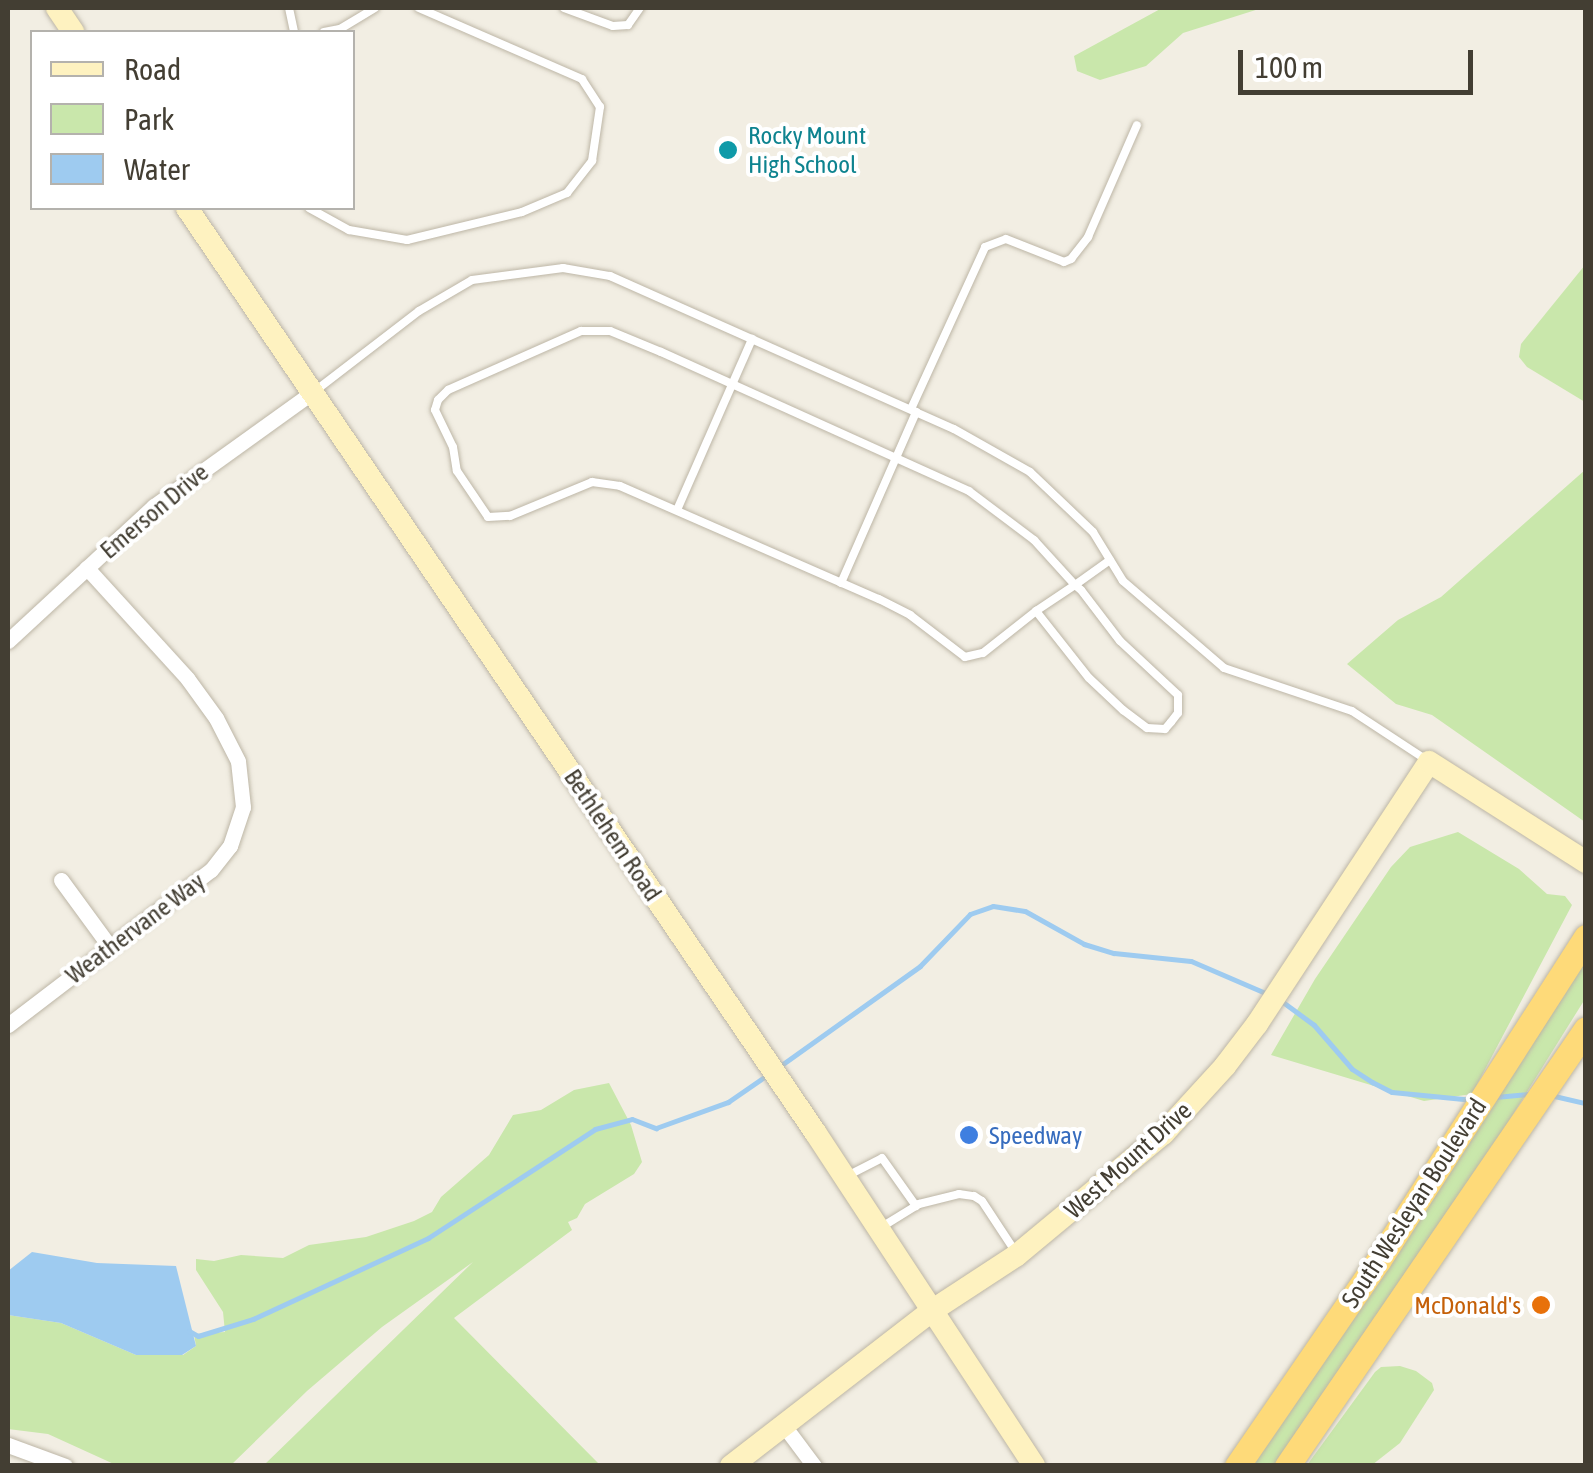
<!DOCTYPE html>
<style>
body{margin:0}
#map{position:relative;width:1593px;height:1473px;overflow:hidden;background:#f2eee3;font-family:"Asap Condensed",sans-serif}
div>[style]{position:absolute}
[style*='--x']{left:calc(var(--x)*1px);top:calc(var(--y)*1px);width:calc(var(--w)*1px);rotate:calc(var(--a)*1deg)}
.green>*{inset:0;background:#c9e7ab}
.water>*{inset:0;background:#9ecbf0}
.stream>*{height:5px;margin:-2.5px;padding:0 2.5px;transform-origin:2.5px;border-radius:2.5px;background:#9ecbf0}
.roads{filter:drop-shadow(0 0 2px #bdb6a6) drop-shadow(0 0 2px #bdb6a6)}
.service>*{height:8px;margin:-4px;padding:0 4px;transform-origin:4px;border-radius:4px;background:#fff}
.minor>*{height:15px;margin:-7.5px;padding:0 7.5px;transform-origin:7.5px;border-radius:7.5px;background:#fff}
.secondary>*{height:22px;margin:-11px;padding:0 11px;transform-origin:11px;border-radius:11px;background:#fef2c0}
.trunk>*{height:25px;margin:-12.5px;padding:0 12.5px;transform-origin:12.5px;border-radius:12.5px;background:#feda79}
.dots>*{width:28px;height:28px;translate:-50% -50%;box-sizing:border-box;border:5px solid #fff;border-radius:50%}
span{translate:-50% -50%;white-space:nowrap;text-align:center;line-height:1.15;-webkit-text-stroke:8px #fff;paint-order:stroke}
.culture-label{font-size:25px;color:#0d838f}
.left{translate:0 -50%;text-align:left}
.street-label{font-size:25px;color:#433e33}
.shop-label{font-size:25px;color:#366cbe}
.food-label{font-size:25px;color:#c56008}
.right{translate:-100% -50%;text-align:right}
.frame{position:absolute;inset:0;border:10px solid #433e33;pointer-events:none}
.legend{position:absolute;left:30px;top:30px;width:325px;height:180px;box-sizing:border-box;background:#fff;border:2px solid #b4b2ad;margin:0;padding:12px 18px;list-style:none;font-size:30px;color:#433e33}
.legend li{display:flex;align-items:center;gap:20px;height:50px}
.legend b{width:50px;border:2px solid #b4b2ad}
.scale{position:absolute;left:1238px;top:50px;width:235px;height:45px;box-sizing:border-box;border:5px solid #433e33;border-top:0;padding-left:12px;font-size:30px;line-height:35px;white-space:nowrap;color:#433e33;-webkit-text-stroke:8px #fff;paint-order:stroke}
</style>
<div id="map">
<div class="green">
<i style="clip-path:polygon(1162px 8px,1262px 8px,1183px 33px,1146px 66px,1100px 80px,1077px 71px,1074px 56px)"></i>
<i style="clip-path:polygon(1585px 265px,1585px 402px,1527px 367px,1519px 357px,1521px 344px)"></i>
<i style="clip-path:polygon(1585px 470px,1585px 822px,1432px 715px,1396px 704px,1347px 664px,1398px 620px,1441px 597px)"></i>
<i style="clip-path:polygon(1458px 832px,1519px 869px,1547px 894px,1565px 896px,1572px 905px,1472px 1094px,1424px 1101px,1271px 1055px,1315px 979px,1391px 867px,1410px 847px)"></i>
<i style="clip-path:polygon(1585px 956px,1585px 999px,1482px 1164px,1275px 1465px,1250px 1466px)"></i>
<i style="clip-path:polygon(609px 1083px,631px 1125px,642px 1162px,634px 1174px,585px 1204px,577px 1218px,568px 1222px,572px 1230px,454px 1318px,600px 1465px,264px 1465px,473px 1262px,382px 1327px,307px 1391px,231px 1465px,116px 1465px,48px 1434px,8px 1429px,8px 1315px,61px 1323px,136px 1355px,183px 1355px,196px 1346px,194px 1334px,225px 1332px,223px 1312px,196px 1270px,196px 1259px,214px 1261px,241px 1255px,283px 1258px,309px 1245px,366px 1237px,414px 1221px,432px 1212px,441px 1197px,489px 1155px,513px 1115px,541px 1110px,574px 1090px)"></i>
<i style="clip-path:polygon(1400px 1366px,1416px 1371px,1432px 1383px,1434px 1390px,1400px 1443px,1372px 1465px,1307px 1465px,1375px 1372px,1381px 1367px)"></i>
</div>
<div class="water">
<i style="clip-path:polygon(32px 1252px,97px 1263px,176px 1266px,196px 1346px,182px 1355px,136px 1355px,61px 1323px,8px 1315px,8px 1271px)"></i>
</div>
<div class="stream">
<i style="--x:1280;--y:1000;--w:42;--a:36.3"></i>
<i style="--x:1314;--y:1025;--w:58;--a:49.2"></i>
<i style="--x:1352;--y:1069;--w:24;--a:33"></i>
<i style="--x:1372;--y:1082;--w:22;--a:27"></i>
<i style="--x:1392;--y:1092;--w:82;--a:5.6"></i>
<i style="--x:780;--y:1066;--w:172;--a:-35.5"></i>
<i style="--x:920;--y:966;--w:72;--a:-46.1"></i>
<i style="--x:970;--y:914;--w:24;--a:-19"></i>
<i style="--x:993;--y:906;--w:32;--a:9"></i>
<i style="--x:1025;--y:911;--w:68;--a:29.2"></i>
<i style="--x:1084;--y:944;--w:31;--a:17"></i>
<i style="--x:1114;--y:953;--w:77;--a:5.9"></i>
<i style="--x:1191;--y:961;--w:86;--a:23.3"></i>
<i style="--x:1550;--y:1095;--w:37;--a:13"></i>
<i style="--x:1495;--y:1097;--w:34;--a:-5"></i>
<i style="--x:189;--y:1331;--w:10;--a:29"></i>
<i style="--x:198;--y:1336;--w:58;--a:-17.2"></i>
<i style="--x:253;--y:1319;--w:193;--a:-24.8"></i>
<i style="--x:428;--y:1238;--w:199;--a:-33.1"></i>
<i style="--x:595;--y:1129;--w:38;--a:-15"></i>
<i style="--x:632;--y:1119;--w:26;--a:21"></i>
<i style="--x:656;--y:1128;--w:77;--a:-19.9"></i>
<i style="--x:728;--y:1102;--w:47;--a:-34.7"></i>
</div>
<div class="roads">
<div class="service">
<i style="--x:289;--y:8;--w:25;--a:78"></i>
<i style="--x:564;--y:8;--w:52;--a:20.2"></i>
<i style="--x:613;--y:26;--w:15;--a:-4"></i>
<i style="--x:628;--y:25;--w:21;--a:-55"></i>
<i style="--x:324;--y:32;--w:16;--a:-11"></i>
<i style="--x:340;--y:29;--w:41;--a:-31"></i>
<i style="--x:309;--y:208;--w:46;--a:28.8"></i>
<i style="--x:349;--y:230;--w:59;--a:9.8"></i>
<i style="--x:407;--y:240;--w:118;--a:-13.7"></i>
<i style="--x:522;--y:212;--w:49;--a:-22.9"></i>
<i style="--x:567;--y:193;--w:41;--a:-52"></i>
<i style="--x:592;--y:161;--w:55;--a:-81.6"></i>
<i style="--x:600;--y:107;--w:33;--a:-123"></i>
<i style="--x:582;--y:79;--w:178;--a:-156.5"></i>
<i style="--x:315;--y:391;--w:131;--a:-37.6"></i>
<i style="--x:419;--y:311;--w:61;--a:-30.3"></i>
<i style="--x:472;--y:280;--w:92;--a:-7.5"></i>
<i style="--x:563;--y:268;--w:48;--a:9.7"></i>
<i style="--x:610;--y:276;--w:376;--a:24"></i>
<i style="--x:954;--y:429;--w:87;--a:29.5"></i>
<i style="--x:1030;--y:472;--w:87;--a:43.6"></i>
<i style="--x:1093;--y:532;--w:57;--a:58.5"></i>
<i style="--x:1123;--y:581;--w:133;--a:40.7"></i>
<i style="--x:1224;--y:668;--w:135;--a:18.6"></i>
<i style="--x:1352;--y:711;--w:87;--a:33.3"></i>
<i style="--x:911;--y:409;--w:178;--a:-65.4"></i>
<i style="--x:985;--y:247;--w:22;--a:-21"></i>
<i style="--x:1006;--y:239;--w:62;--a:21.6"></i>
<i style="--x:1064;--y:262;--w:8;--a:-23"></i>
<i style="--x:1071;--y:259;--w:28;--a:-52"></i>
<i style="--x:1088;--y:237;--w:122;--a:-66.4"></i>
<i style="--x:677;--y:510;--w:187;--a:-66.3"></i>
<i style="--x:841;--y:583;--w:187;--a:-66.3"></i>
<i style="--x:1036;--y:611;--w:85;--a:51.7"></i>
<i style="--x:1089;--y:678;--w:47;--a:43.3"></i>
<i style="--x:1123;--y:710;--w:30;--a:37"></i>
<i style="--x:1147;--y:728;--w:18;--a:3"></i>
<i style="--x:1165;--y:729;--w:9;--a:-49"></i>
<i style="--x:1171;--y:722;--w:11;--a:-52"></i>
<i style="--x:1178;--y:713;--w:18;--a:-90"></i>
<i style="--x:1178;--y:695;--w:79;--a:-137"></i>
<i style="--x:1120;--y:641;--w:64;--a:-127.4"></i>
<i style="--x:1081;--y:590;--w:8;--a:-140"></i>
<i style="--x:1075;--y:585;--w:61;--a:-132.3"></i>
<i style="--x:1034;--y:540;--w:81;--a:-143"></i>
<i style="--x:969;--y:491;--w:338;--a:-155.7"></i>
<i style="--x:661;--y:352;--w:55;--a:-157.6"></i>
<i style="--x:610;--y:331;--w:29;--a:180"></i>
<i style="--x:581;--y:331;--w:145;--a:156.1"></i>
<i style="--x:448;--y:390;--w:14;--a:135"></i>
<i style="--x:438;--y:400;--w:10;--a:107"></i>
<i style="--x:435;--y:410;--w:41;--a:64.1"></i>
<i style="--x:453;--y:447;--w:24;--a:81"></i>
<i style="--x:457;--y:471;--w:55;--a:56"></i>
<i style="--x:488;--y:517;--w:22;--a:-3"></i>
<i style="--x:510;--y:516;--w:89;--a:-22.5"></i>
<i style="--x:592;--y:482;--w:28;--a:8"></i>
<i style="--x:620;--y:486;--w:283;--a:23.6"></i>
<i style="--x:879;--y:599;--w:35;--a:27"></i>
<i style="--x:910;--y:615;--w:69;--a:37.4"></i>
<i style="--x:965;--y:657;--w:18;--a:-13"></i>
<i style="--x:983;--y:653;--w:68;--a:-38.4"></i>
<i style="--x:1036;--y:611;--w:47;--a:-33.7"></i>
<i style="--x:1075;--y:585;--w:43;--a:-35.5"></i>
<i style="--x:847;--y:1176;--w:39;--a:-27"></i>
<i style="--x:882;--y:1158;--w:59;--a:54.7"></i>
<i style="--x:880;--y:1228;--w:46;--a:-31.6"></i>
<i style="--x:919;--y:1204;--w:41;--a:-14"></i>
<i style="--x:959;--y:1194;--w:15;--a:8"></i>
<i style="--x:974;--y:1196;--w:9;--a:32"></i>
<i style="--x:982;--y:1201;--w:60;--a:56.6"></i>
</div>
<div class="minor">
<i style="--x:8;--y:641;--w:199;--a:-42.8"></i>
<i style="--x:154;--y:506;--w:193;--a:-35.7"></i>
<i style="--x:61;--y:880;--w:83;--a:53.8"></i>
<i style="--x:8;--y:1025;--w:255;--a:-37.4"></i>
<i style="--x:211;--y:870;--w:31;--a:-52"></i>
<i style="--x:230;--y:846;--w:41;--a:-71.6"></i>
<i style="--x:243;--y:807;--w:46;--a:-96.2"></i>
<i style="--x:238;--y:761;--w:48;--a:-117.1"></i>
<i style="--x:216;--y:718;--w:49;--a:-125.9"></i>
<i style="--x:187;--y:678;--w:149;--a:-132.3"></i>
<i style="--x:782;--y:1423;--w:54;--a:53.3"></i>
<i style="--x:8;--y:1445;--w:61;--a:20.2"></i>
</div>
<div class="secondary">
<i style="--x:57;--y:8;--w:29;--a:56"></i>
<i style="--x:187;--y:208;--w:1117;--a:55.8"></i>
<i style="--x:815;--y:1132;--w:399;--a:56.7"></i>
<i style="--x:731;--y:1466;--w:255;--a:-37.7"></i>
<i style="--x:933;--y:1310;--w:100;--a:-33.2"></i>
<i style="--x:1017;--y:1255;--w:190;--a:-39.7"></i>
<i style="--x:1163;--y:1134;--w:92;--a:-47.6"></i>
<i style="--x:1225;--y:1066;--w:53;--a:-52.7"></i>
<i style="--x:1257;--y:1024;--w:313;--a:-56.7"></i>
<i style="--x:1429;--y:762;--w:186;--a:32.5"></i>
</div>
<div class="trunk">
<i style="--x:1237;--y:1466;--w:249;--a:-55.5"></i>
<i style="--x:1378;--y:1261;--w:385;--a:-57.3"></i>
<i style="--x:1287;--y:1466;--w:529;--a:-55.62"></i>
</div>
</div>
<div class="dots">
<i style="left:728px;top:150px;background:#0f9aa8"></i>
<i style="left:969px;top:1135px;background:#3f7fe0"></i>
<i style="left:1541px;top:1305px;background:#e8710a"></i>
</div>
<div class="culture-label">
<span class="left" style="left:748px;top:150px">Rocky Mount<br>High School</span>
</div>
<div class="street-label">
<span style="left:154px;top:511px;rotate:-40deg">Emerson Drive</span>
<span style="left:613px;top:835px;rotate:56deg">Bethlehem Road</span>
<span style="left:135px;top:928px;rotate:-37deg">Weathervane Way</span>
<span style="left:1128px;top:1160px;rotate:-42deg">West Mount Drive</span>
<span style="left:1414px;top:1203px;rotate:-57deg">South Wesleyan Boulevard</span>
</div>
<div class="shop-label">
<span class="left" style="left:989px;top:1135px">Speedway</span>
</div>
<div class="food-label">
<span class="right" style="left:1521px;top:1305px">McDonald's</span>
</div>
<div class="frame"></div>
<ul class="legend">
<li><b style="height:12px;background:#fef2c0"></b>Road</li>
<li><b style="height:28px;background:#c9e7ab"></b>Park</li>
<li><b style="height:28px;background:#9ecbf0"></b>Water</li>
</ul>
<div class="scale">100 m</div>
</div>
